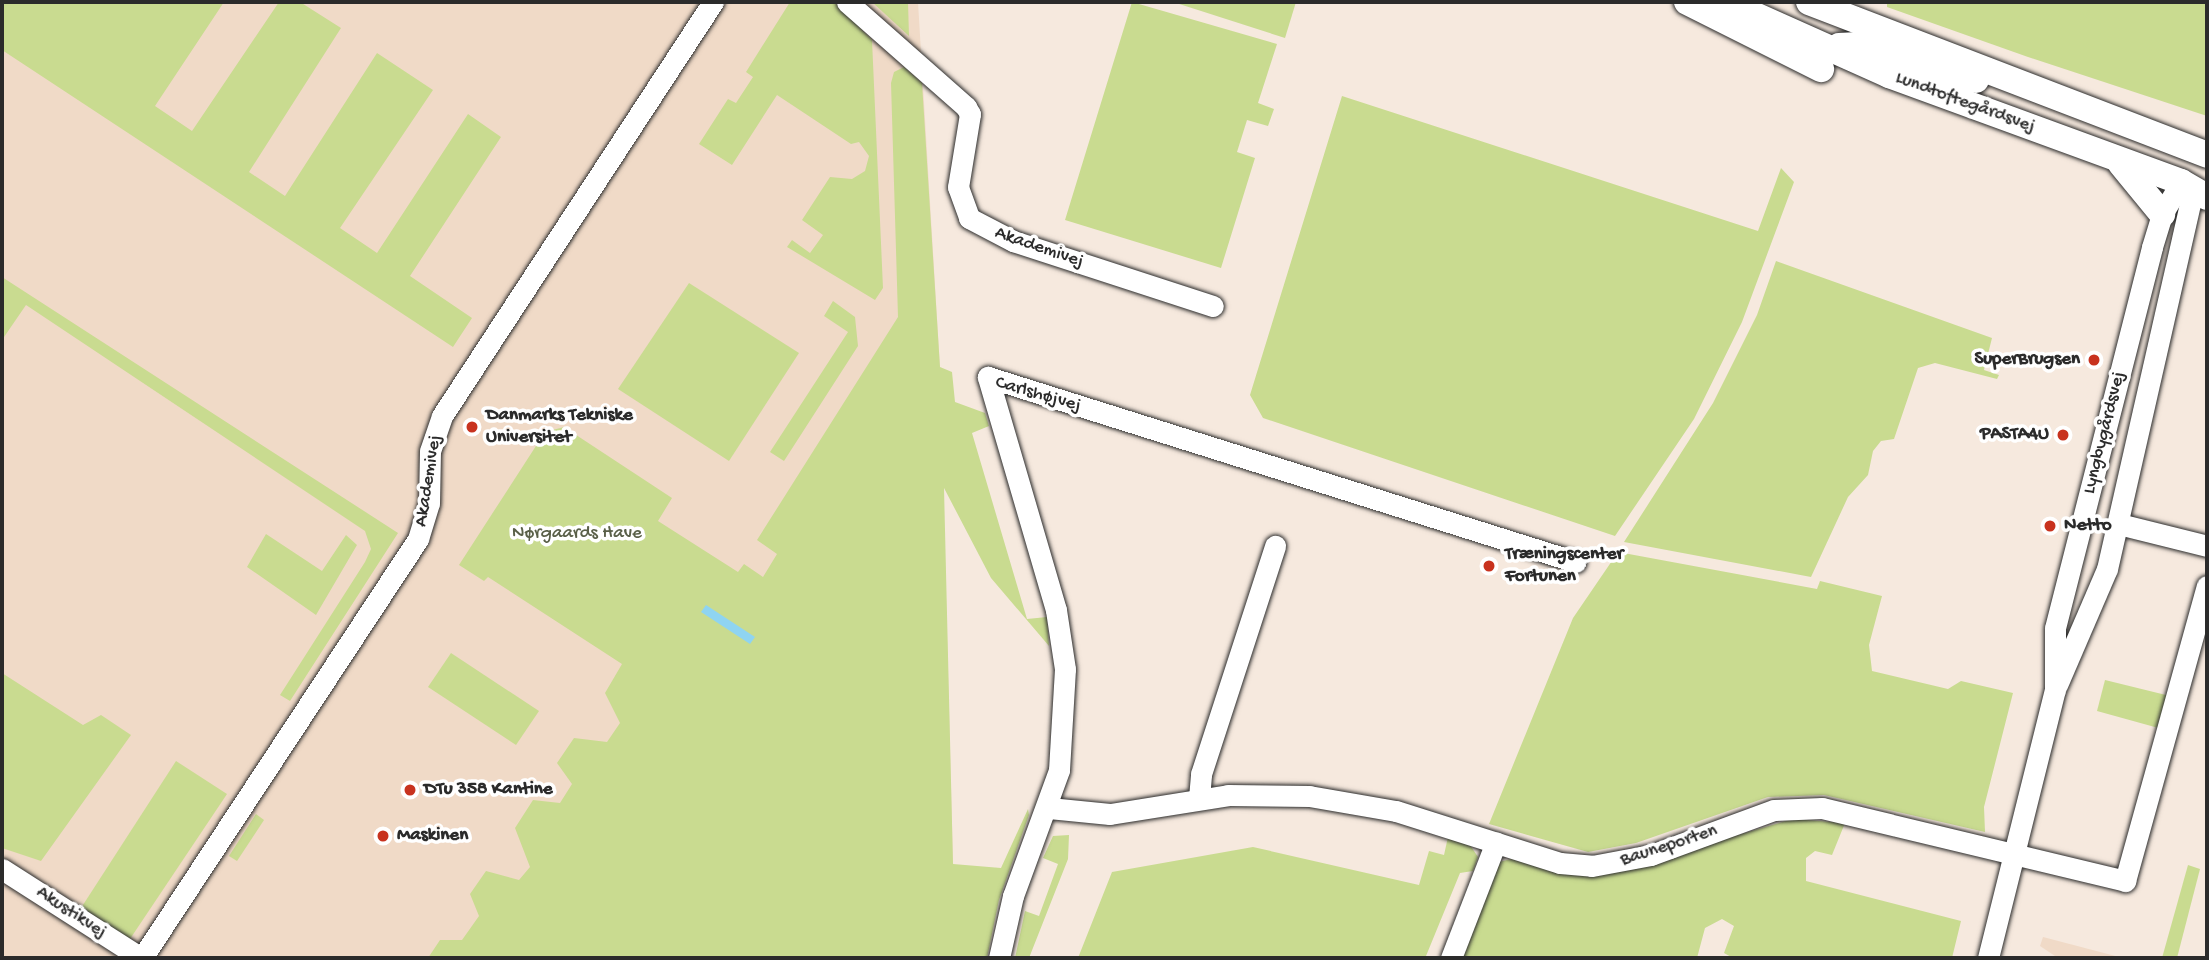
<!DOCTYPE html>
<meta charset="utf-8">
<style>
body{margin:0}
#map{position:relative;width:2209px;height:960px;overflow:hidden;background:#f6e9de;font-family:"Gochi Hand",sans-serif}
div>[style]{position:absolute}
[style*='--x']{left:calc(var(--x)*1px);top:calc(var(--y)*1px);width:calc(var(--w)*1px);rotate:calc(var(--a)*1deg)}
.built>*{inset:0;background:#f0dac7}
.green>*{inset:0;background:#c9db90}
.water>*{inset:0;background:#8fd4f1}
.roads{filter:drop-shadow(0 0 2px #2b2b2b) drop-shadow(0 0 2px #2b2b2b)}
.minor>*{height:21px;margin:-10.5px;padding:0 10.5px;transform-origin:10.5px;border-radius:10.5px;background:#fff}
.tertiary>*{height:26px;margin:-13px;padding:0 13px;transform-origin:13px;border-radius:13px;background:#fff}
.dots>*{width:19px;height:19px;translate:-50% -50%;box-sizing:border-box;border:4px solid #fff;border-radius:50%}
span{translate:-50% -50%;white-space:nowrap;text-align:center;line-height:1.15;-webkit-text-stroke:7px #fff;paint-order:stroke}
.street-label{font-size:19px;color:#2b2b2b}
.poi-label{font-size:19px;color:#2b2b2b;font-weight:700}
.right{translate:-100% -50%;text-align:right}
.left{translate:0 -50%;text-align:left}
.park-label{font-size:19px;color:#5a6049}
.frame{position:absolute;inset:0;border:4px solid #2b2b2b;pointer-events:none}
</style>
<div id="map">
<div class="built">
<i style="clip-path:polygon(2px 2px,918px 2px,940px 368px,953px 863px,980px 958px,2px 958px)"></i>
<i style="clip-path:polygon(2043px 937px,2123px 958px,2058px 958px,2040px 946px)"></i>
</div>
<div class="green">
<i style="clip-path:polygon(2px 2px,224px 2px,155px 106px,192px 131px,279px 2px,300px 2px,341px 28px,249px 172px,285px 196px,377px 53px,433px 90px,340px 228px,377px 253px,468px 114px,501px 137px,410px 276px,472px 318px,453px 347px,2px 50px)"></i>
<i style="clip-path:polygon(790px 2px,834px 2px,872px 40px,883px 288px,875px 300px,787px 247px,792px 240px,810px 253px,823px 235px,802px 220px,830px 177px,852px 179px,865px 171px,869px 156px,859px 142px,851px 144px,777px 95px,732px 165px,699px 144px,728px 99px,736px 103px,753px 77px,746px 72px)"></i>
<i style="clip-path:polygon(872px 2px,908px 2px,909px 36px)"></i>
<i style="clip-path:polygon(1132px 2px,1277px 44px,1258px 103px,1274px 109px,1268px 126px,1247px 120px,1237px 152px,1255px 158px,1221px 268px,1065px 220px)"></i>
<i style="clip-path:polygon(1173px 2px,1296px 2px,1285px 38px)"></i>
<i style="clip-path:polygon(1887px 2px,2207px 2px,2207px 116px,2028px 57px,1887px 7px)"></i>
<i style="clip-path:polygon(904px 67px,922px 83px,940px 367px,952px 372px,955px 402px,985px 413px,989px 426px,972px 433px,1027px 619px,1047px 617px,1049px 646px,991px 578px,944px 488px,953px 864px,1001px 868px,1028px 809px,1029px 815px,999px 900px,987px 958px,428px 958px,440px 940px,462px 940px,479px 916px,470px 894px,486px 871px,519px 880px,530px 867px,515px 828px,533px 800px,560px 803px,572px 784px,557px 763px,574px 738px,607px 742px,620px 723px,605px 693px,622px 664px,488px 577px,484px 581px,459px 565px,545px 432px,564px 427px,672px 498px,658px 521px,738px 572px,744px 564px,763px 577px,777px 554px,757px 540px,898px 317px,891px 83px,894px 72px)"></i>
<i style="clip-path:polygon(1342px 96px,1758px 231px,1781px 168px,1794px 182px,1742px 322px,1694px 419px,1615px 536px,1263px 418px,1250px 395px)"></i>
<i style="clip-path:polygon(1776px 261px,1992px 338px,1984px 370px,1999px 375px,1997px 379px,1935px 363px,1918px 368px,1894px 439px,1881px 441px,1873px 451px,1868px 475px,1848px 497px,1811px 577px,1624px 542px,1713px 403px,1757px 315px)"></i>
<i style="clip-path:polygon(2px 277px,398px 533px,290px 701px,280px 695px,365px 562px,371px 549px,365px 531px,26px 305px,2px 340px)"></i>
<i style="clip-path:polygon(689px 283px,799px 353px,729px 461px,618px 389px)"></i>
<i style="clip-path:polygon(833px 301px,855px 317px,858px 346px,784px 461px,770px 452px,848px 332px,824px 316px)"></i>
<i style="clip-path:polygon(266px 534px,322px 571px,346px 535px,357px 545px,316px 615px,247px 567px)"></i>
<i style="clip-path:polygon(1618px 552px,1817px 589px,1820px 581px,1882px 596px,1869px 645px,1872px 671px,1948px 689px,1961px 681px,2013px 693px,1984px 807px,1985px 832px,1824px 795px,1768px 797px,1636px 843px,1588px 852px,1489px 824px,1573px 618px)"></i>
<i style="clip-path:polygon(451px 653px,539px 711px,516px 745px,428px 687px)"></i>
<i style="clip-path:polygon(2px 673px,83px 725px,101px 715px,131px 735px,41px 861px,2px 848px)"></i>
<i style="clip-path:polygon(2105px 680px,2170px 696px,2162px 729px,2097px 711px)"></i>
<i style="clip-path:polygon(176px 761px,227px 794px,130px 939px,81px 908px)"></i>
<i style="clip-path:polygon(256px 814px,264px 820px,237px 861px,229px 856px)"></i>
<i style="clip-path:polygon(1793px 819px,1845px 823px,1832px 855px,1815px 851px,1806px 858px,1806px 881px,1961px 921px,1952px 958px,1733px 958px,1724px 953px,1734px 926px,1722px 919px,1705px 928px,1697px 958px,1460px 958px,1499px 862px,1511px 859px,1570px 875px,1597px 876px)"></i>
<i style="clip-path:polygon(1069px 835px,1068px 859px,1029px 958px,1015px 958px,1025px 911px,1039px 916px,1058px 864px,1043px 858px,1053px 836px)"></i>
<i style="clip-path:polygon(1448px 837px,1470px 845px,1478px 857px,1473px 871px,1460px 873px,1426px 956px,1430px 958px,1078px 958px,1112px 872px,1253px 847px,1419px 885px,1429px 851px,1444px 855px)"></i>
<i style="clip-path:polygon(2188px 865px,2200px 869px,2177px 958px,2162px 958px)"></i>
</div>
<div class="water">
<i style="clip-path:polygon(706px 605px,755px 637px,750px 644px,701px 612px)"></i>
</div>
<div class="roads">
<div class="minor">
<i style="--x:847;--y:2;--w:159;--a:41.4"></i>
<i style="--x:966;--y:107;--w:8;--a:60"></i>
<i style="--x:970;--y:114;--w:74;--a:99.3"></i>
<i style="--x:958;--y:187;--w:33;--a:70"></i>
<i style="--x:969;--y:218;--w:50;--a:27.6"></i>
<i style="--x:1013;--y:241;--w:210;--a:18"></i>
<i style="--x:2119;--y:524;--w:91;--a:14"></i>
<i style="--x:2057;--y:685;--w:126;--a:-66.7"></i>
<i style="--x:2107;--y:569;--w:390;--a:-77.2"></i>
<i style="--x:1199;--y:798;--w:24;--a:-85"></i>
<i style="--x:1201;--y:774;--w:240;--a:-72"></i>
<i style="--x:1049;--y:808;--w:61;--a:5.6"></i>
<i style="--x:1110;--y:814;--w:120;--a:-9.1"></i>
<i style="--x:1228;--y:795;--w:81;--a:0.7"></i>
<i style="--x:1309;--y:796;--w:88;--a:9.8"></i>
<i style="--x:1396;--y:811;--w:172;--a:17.6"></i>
<i style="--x:1560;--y:863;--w:32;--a:5"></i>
<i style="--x:1592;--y:866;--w:60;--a:-10.6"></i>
<i style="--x:1651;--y:855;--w:131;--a:-20.1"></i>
<i style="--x:1774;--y:810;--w:48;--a:-2.4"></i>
<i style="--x:1822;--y:808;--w:312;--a:13.5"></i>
<i style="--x:2125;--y:881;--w:306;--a:-74.5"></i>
<i style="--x:2;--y:869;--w:165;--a:32.6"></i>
<i style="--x:142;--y:958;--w:502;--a:-56.63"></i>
<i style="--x:418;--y:539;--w:38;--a:-73"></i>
<i style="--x:429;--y:503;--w:52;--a:-88.9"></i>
<i style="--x:430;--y:451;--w:37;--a:-71"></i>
<i style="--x:442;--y:416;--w:495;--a:-56.8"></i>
<i style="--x:999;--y:958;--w:64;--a:-77.3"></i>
<i style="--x:1013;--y:896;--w:134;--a:-69.9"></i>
<i style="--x:1059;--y:770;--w:101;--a:-86.6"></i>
<i style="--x:1065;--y:669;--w:60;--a:-98.7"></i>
<i style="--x:1056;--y:610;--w:243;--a:-106.3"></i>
<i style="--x:988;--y:377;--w:616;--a:17.46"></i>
<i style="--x:1451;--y:958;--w:124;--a:-68.8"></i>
<i style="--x:1988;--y:958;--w:276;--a:-76"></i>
<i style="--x:2055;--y:690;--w:62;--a:-90"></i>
<i style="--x:2055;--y:628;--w:393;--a:-75.7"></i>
<i style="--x:2152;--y:247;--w:34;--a:-73"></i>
<i style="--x:2162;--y:214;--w:37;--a:-59"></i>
</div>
<div class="tertiary">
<i style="--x:1687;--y:2;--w:150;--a:26.6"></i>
<i style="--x:1726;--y:2;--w:179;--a:24.1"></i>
<i style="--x:1889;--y:75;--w:311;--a:20.1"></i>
<i style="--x:2181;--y:182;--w:30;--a:30"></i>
<i style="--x:1809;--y:2;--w:426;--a:21"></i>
<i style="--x:1839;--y:46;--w:19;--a:-3"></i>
<i style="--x:1858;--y:45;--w:102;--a:19"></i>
<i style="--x:1954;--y:78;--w:22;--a:5"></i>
<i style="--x:2121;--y:164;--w:65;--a:50.6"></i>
</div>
</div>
<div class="dots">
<i style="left:2094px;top:360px;background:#c8321e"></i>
<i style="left:472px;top:427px;background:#c8321e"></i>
<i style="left:2063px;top:435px;background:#c8321e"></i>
<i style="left:2050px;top:526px;background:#c8321e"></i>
<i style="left:1489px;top:566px;background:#c8321e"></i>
<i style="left:410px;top:790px;background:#c8321e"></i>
<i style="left:383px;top:836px;background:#c8321e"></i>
</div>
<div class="street-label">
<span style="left:1965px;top:103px;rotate:20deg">Lundtoftegårdsvej</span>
<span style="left:1039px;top:248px;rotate:19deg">Akademivej</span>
<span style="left:1038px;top:395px;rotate:16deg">Carlshøjvej</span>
<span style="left:2105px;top:433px;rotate:-76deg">Lyngbygårdsvej</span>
<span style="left:429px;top:481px;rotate:-81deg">Akademivej</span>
<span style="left:1669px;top:846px;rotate:-18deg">Bauneporten</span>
<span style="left:71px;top:913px;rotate:33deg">Akustikvej</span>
</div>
<div class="poi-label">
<span class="right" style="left:2080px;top:360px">SuperBrugsen</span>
<span class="left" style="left:486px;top:427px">Danmarks Tekniske<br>Universitet</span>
<span class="right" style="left:2049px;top:435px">PASTA4U</span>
<span class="left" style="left:2064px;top:526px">Netto</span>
<span class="left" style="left:1505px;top:566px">Træningscenter<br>Fortunen</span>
<span class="left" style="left:424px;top:790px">DTu 358 Kantine</span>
<span class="left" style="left:397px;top:836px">Maskinen</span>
</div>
<div class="park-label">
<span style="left:577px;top:534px">Nørgaards Have</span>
</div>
<div class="frame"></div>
</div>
